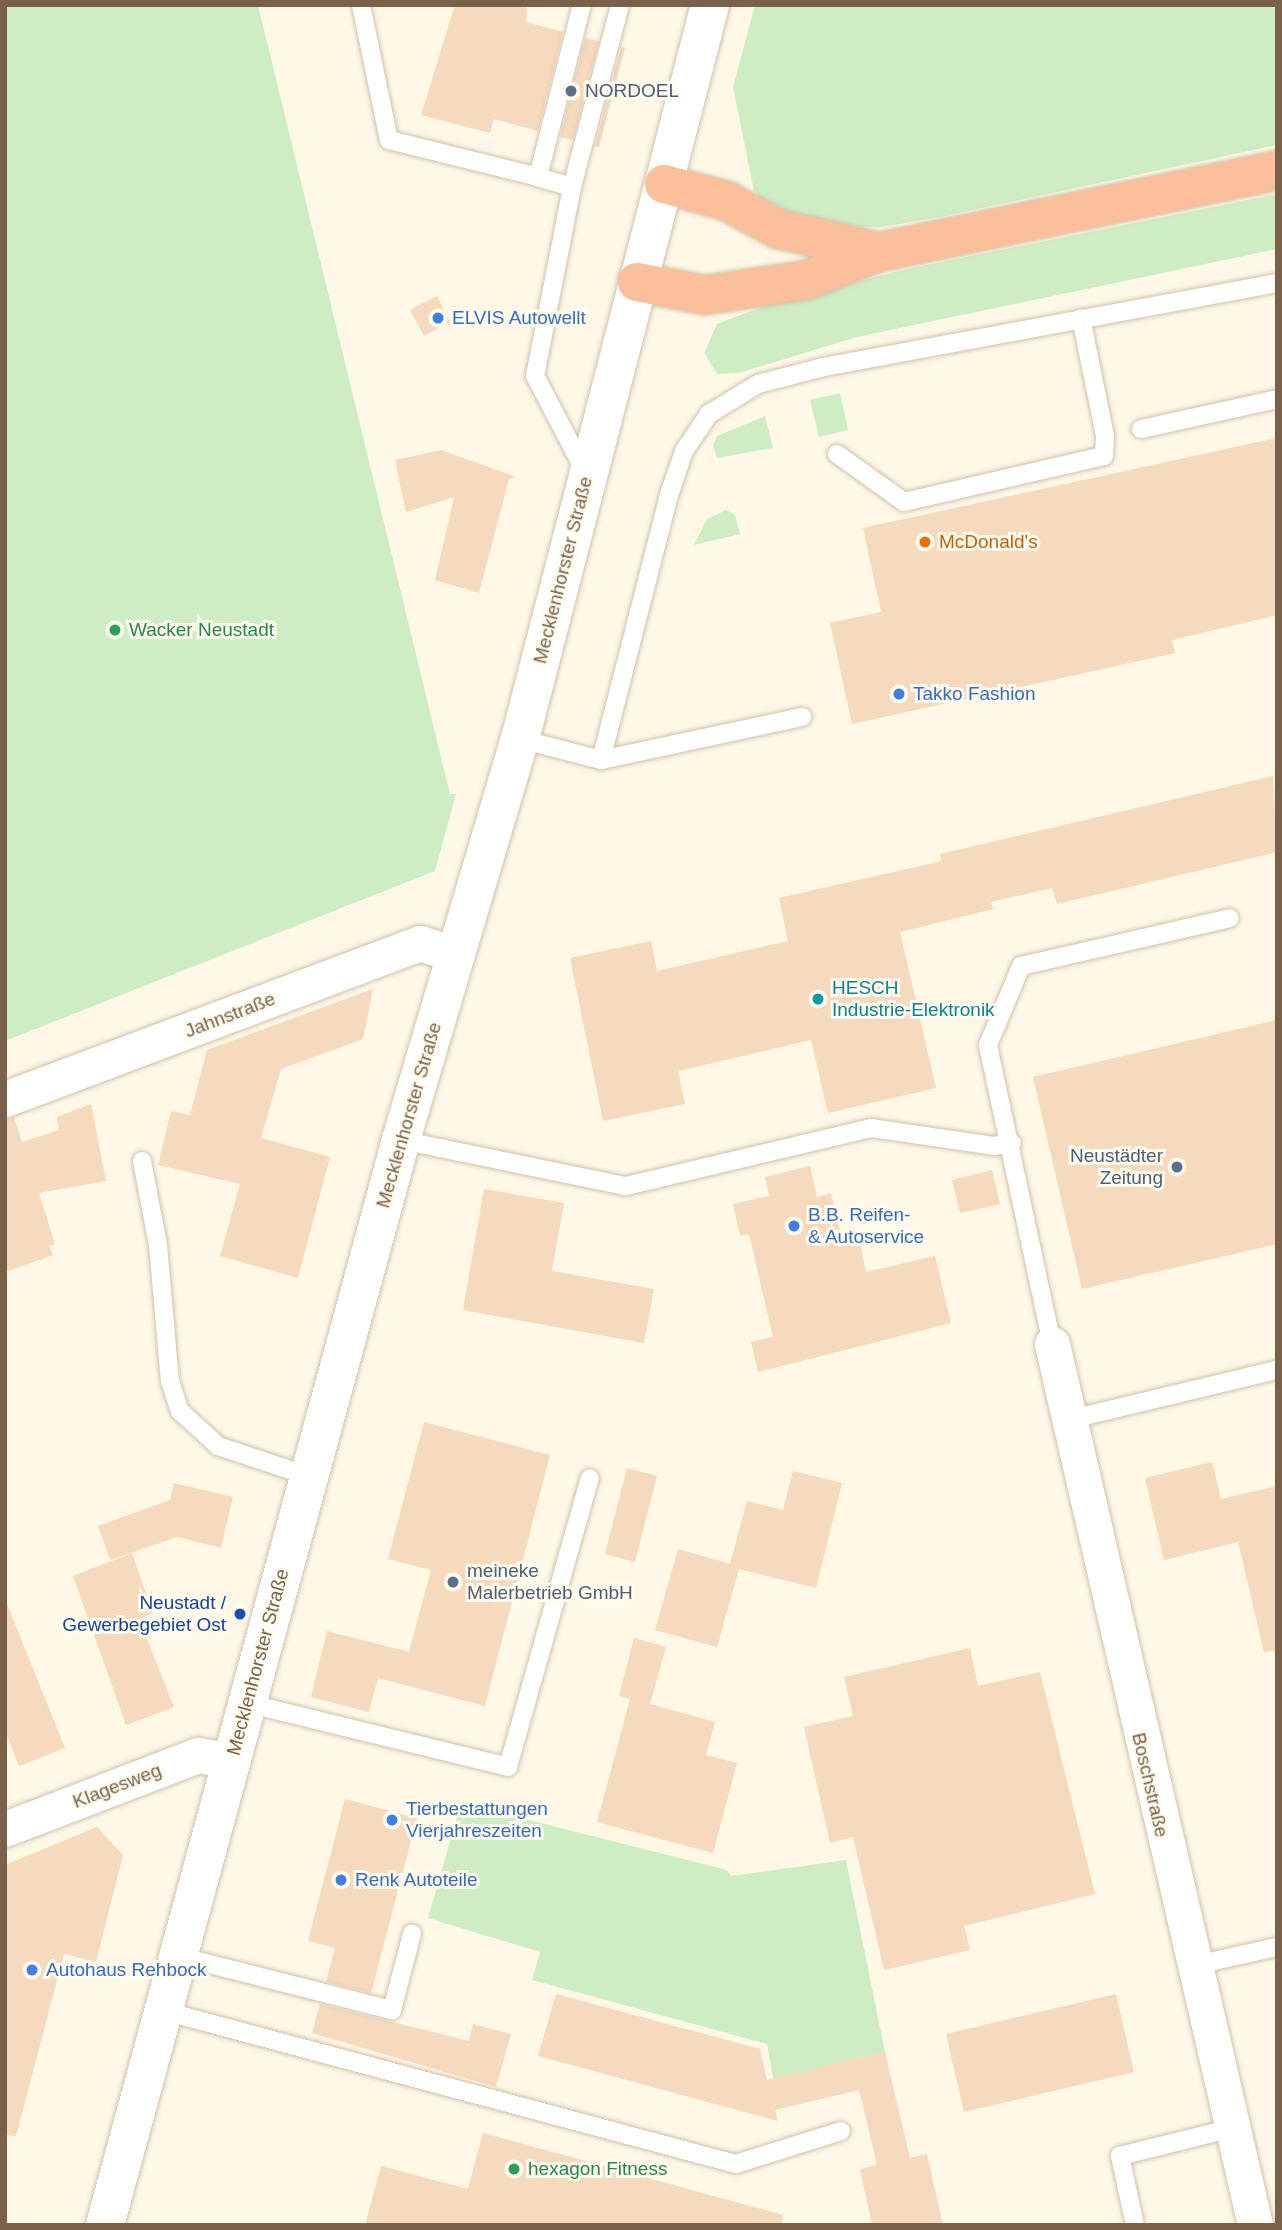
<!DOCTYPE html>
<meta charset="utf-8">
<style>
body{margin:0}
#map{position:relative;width:1282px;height:2230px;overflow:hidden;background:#fef8e7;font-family:Helvetica,sans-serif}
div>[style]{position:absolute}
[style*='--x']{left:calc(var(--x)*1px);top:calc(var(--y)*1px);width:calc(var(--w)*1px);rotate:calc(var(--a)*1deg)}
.green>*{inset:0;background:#cfedc4}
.building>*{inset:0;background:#f5dabd}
.roads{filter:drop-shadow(0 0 2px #d1c1ab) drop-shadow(0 0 2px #d1c1ab)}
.lane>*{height:18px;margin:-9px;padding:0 9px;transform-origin:9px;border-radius:9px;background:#fff}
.street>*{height:35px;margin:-17.5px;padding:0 17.5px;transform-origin:17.5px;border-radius:17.5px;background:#fff}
.secondary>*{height:38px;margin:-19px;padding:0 19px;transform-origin:19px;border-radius:19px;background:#fff}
.highway>*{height:38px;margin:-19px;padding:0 19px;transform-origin:19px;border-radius:19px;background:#fbc09b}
.dots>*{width:19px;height:19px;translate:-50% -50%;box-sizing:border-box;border:4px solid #fffbef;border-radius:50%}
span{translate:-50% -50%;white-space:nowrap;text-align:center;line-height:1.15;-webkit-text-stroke:6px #fffbef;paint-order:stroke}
.service-label{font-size:19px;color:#4e5e75}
.left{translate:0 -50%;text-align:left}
.right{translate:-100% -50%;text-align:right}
.shop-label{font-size:19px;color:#366cbe}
.food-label{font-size:19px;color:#c56008}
.street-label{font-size:19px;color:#7a6149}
.leisure-label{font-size:19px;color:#27864d}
.culture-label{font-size:19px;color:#0d838f}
.transit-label{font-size:19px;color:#164399}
.frame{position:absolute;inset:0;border:7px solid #7a6149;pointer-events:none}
</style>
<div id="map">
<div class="green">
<i style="clip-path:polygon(5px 5px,258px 5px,450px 794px,456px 794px,435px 871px,5px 1041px)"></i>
<i style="clip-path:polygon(755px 5px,1277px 5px,1277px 145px,940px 217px,882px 227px,811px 226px,769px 206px,754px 191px,733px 87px)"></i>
<i style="clip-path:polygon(1277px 194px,1277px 249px,857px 337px,739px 373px,717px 374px,704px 353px,717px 324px,770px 304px,907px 269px)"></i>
<i style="clip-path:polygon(840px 393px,848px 430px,819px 437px,810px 400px)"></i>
<i style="clip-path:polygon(765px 416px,773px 448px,717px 458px,713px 445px,717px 436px)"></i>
<i style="clip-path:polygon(726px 510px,735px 515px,740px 534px,694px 545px,707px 519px)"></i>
<i style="clip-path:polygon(461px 1803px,727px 1870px,731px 1876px,846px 1860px,885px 2052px,773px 2079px,767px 2044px,532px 1980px,540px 1952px,428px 1918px)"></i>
</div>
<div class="building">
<i style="clip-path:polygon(455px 5px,527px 5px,526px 22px,563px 32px,538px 131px,494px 119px,490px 133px,421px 115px)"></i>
<i style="clip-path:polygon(585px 38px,599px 41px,573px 140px,560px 137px)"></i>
<i style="clip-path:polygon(621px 47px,625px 48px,599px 147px,595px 146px)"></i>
<i style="clip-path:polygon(437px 296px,450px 322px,424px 336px,410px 310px)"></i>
<i style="clip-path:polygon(1277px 438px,1277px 615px,1172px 640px,1175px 653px,852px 724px,830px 623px,881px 612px,863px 528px)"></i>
<i style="clip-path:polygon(441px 450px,516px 477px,509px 479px,479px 593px,435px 580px,454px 497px,406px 512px,395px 460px)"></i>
<i style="clip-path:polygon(1273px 776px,1277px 852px,1057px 904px,1052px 888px,991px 902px,993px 909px,900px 932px,936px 1088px,828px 1113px,811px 1040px,678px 1071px,685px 1104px,603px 1121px,570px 958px,651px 941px,657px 971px,788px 941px,779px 898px,942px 861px,940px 854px)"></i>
<i style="clip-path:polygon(373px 989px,363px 1039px,281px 1069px,261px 1138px,330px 1157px,298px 1278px,220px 1256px,240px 1184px,158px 1165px,171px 1111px,190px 1115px,207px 1050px)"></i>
<i style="clip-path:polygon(1277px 1020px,1277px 1244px,1082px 1289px,1033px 1077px)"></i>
<i style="clip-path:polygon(91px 1104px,106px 1181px,39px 1193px,55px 1244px,49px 1246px,53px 1255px,5px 1272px,5px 1119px,14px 1117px,22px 1142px,59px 1130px,57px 1117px)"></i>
<i style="clip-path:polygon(810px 1166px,817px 1197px,831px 1193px,841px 1236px,858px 1233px,866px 1272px,935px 1256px,951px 1323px,758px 1372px,751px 1342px,773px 1337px,749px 1234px,740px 1236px,733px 1204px,769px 1196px,765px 1177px)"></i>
<i style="clip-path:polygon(992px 1170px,1000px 1204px,960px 1213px,952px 1180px)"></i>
<i style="clip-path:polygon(484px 1189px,564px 1203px,552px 1271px,654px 1289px,644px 1343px,463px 1310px)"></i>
<i style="clip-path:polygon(424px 1422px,550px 1455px,485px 1706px,378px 1678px,369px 1712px,311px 1697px,327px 1631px,409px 1652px,431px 1570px,388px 1559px)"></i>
<i style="clip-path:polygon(1212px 1462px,1221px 1499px,1277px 1486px,1277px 1651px,1264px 1652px,1238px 1542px,1164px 1560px,1145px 1478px)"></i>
<i style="clip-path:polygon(627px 1468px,657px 1476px,635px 1562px,605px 1554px)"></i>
<i style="clip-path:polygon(793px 1471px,842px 1483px,816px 1588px,739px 1569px,717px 1647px,655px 1630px,678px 1549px,730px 1564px,747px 1501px,783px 1510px)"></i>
<i style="clip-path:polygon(174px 1483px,233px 1497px,221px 1548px,177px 1537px,110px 1560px,98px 1526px,170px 1500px)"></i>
<i style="clip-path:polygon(132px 1553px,153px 1613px,139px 1619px,174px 1707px,126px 1725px,73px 1576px)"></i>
<i style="clip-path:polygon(5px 1599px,65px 1748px,19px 1766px,5px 1730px)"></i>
<i style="clip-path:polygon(634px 1638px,666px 1647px,650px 1704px,715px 1722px,706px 1755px,737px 1763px,713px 1853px,597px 1822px,630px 1699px,619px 1696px)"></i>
<i style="clip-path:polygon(970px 1648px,978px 1686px,1040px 1672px,1095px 1894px,964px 1926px,970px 1950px,884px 1970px,853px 1837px,830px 1843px,804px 1727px,853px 1716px,844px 1677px)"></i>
<i style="clip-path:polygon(345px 1799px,417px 1818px,371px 1993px,326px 1982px,335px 1948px,308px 1941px)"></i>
<i style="clip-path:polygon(97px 1827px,123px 1855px,96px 1962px,64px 1954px,16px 2136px,5px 2135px,5px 1865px)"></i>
<i style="clip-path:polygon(556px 1994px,760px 2049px,767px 2080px,885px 2052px,910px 2158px,927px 2154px,943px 2225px,872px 2225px,860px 2169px,877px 2165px,859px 2090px,775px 2110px,778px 2121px,538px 2056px)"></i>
<i style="clip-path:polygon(1116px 1994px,1134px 2072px,964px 2112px,946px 2034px)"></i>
<i style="clip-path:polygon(320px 2004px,469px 2041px,473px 2024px,511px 2034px,496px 2087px,312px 2033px)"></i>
<i style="clip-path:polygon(483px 2133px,783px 2215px,782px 2225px,365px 2225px,381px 2166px,468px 2189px)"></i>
</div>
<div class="roads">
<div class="lane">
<i style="--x:361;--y:5;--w:138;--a:78.3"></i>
<i style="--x:389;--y:140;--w:154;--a:13.9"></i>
<i style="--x:572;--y:187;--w:35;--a:-164"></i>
<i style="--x:538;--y:177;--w:178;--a:-75.7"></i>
<i style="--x:1141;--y:429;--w:139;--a:-12.4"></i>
<i style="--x:837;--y:454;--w:82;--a:35.6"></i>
<i style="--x:904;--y:502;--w:205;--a:-13"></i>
<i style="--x:1104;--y:456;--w:20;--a:-87"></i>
<i style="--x:1105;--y:436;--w:120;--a:-101.5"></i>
<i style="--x:586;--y:473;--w:110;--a:-117.7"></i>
<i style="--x:535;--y:376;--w:193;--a:-78.9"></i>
<i style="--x:572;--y:187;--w:188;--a:-75.2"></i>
<i style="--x:520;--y:739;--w:84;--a:14.5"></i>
<i style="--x:601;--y:760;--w:277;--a:-75.6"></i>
<i style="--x:670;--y:492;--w:43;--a:-71.1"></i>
<i style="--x:684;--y:451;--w:45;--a:-56"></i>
<i style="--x:709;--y:414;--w:57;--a:-31.5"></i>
<i style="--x:758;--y:384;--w:68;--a:-14.4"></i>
<i style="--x:824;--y:367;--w:461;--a:-10.5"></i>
<i style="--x:601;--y:760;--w:206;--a:-12.1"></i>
<i style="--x:401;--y:1140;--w:230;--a:11.6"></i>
<i style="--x:626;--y:1186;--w:252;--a:-13.3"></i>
<i style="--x:871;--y:1128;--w:124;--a:8.3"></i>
<i style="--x:994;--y:1146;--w:18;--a:-9"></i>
<i style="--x:142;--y:1161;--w:86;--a:79.2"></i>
<i style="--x:158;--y:1245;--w:137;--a:85"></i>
<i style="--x:170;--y:1381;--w:32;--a:72"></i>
<i style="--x:180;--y:1411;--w:52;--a:42.6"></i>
<i style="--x:218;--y:1446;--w:95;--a:18.4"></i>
<i style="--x:1052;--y:1344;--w:306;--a:-102.1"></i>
<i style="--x:988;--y:1045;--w:86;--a:-67.3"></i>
<i style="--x:1021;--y:966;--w:214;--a:-12.9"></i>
<i style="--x:1068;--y:1420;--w:215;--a:-13.5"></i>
<i style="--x:246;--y:1703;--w:270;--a:13.7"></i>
<i style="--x:508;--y:1767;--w:300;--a:-74.2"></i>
<i style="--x:178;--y:1956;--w:221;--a:14.2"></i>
<i style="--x:392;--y:2010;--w:79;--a:-75.3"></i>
<i style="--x:1191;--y:1966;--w:88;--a:-12.5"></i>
<i style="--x:164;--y:2011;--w:592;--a:14.98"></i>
<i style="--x:736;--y:2164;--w:110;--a:-17.4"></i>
<i style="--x:1135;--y:2225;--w:71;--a:-102.3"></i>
<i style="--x:1120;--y:2156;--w:115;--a:-14"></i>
</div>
<div class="street">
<i style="--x:5;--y:1099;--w:443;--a:-20.6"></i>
<i style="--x:420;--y:943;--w:38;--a:18"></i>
<i style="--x:1052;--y:1344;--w:904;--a:77.02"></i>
<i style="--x:5;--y:1829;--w:207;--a:-21"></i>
<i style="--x:198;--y:1755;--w:34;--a:10"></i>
</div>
<div class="secondary">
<i style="--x:105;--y:2225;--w:1125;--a:-74.74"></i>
<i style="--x:401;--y:1140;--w:418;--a:-73.5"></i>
<i style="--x:520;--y:739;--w:758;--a:-75.49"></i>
</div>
<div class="highway">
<i style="--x:664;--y:184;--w:65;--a:15.1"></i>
<i style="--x:727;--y:201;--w:58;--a:28.8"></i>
<i style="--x:778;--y:229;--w:104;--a:12.8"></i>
<i style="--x:637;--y:282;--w:69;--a:10.8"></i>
<i style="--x:705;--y:295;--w:103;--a:-8.4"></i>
<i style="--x:807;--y:280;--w:77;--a:-21.3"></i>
<i style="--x:879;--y:252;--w:406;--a:-11.6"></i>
</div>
</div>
<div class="dots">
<i style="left:571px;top:91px;background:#5c6f8a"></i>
<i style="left:438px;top:318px;background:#3f7fe0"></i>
<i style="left:925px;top:542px;background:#e8710a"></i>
<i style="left:115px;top:630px;background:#2e9e5b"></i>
<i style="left:899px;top:694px;background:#3f7fe0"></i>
<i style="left:818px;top:999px;background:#0f9aa8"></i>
<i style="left:1177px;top:1167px;background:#5c6f8a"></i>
<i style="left:794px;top:1226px;background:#3f7fe0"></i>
<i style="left:453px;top:1582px;background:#5c6f8a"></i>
<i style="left:240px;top:1614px;background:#1a4fb4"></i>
<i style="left:392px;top:1820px;background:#3f7fe0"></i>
<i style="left:341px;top:1880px;background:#3f7fe0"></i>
<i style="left:32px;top:1970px;background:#3f7fe0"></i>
<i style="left:514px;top:2169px;background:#2e9e5b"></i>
</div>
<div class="service-label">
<span class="left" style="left:585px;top:91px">NORDOEL</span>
<span class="right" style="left:1163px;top:1167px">Neustädter<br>Zeitung</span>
<span class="left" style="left:467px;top:1582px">meineke<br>Malerbetrieb GmbH</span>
</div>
<div class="shop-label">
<span class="left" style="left:452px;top:318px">ELVIS Autowellt</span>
<span class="left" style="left:913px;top:694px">Takko Fashion</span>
<span class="left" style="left:808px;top:1226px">B.B. Reifen-<br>&amp; Autoservice</span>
<span class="left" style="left:406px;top:1820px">Tierbestattungen<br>Vierjahreszeiten</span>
<span class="left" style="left:355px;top:1880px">Renk Autoteile</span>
<span class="left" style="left:46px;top:1970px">Autohaus Rehbock</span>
</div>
<div class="food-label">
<span class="left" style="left:939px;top:542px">McDonald's</span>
</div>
<div class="street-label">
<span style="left:563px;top:570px;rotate:-76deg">Mecklenhorster Straße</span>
<span style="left:230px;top:1015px;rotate:-21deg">Jahnstraße</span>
<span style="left:409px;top:1115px;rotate:-74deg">Mecklenhorster Straße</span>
<span style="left:258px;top:1662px;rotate:-75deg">Mecklenhorster Straße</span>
<span style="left:1150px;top:1785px;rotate:77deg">Boschstraße</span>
<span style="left:117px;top:1786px;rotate:-21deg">Klagesweg</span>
</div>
<div class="leisure-label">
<span class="left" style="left:129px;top:630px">Wacker Neustadt</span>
<span class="left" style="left:528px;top:2169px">hexagon Fitness</span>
</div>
<div class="culture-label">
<span class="left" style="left:832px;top:999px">HESCH<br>Industrie-Elektronik</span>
</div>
<div class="transit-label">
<span class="right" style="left:226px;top:1614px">Neustadt /<br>Gewerbegebiet Ost</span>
</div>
<div class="frame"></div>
</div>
